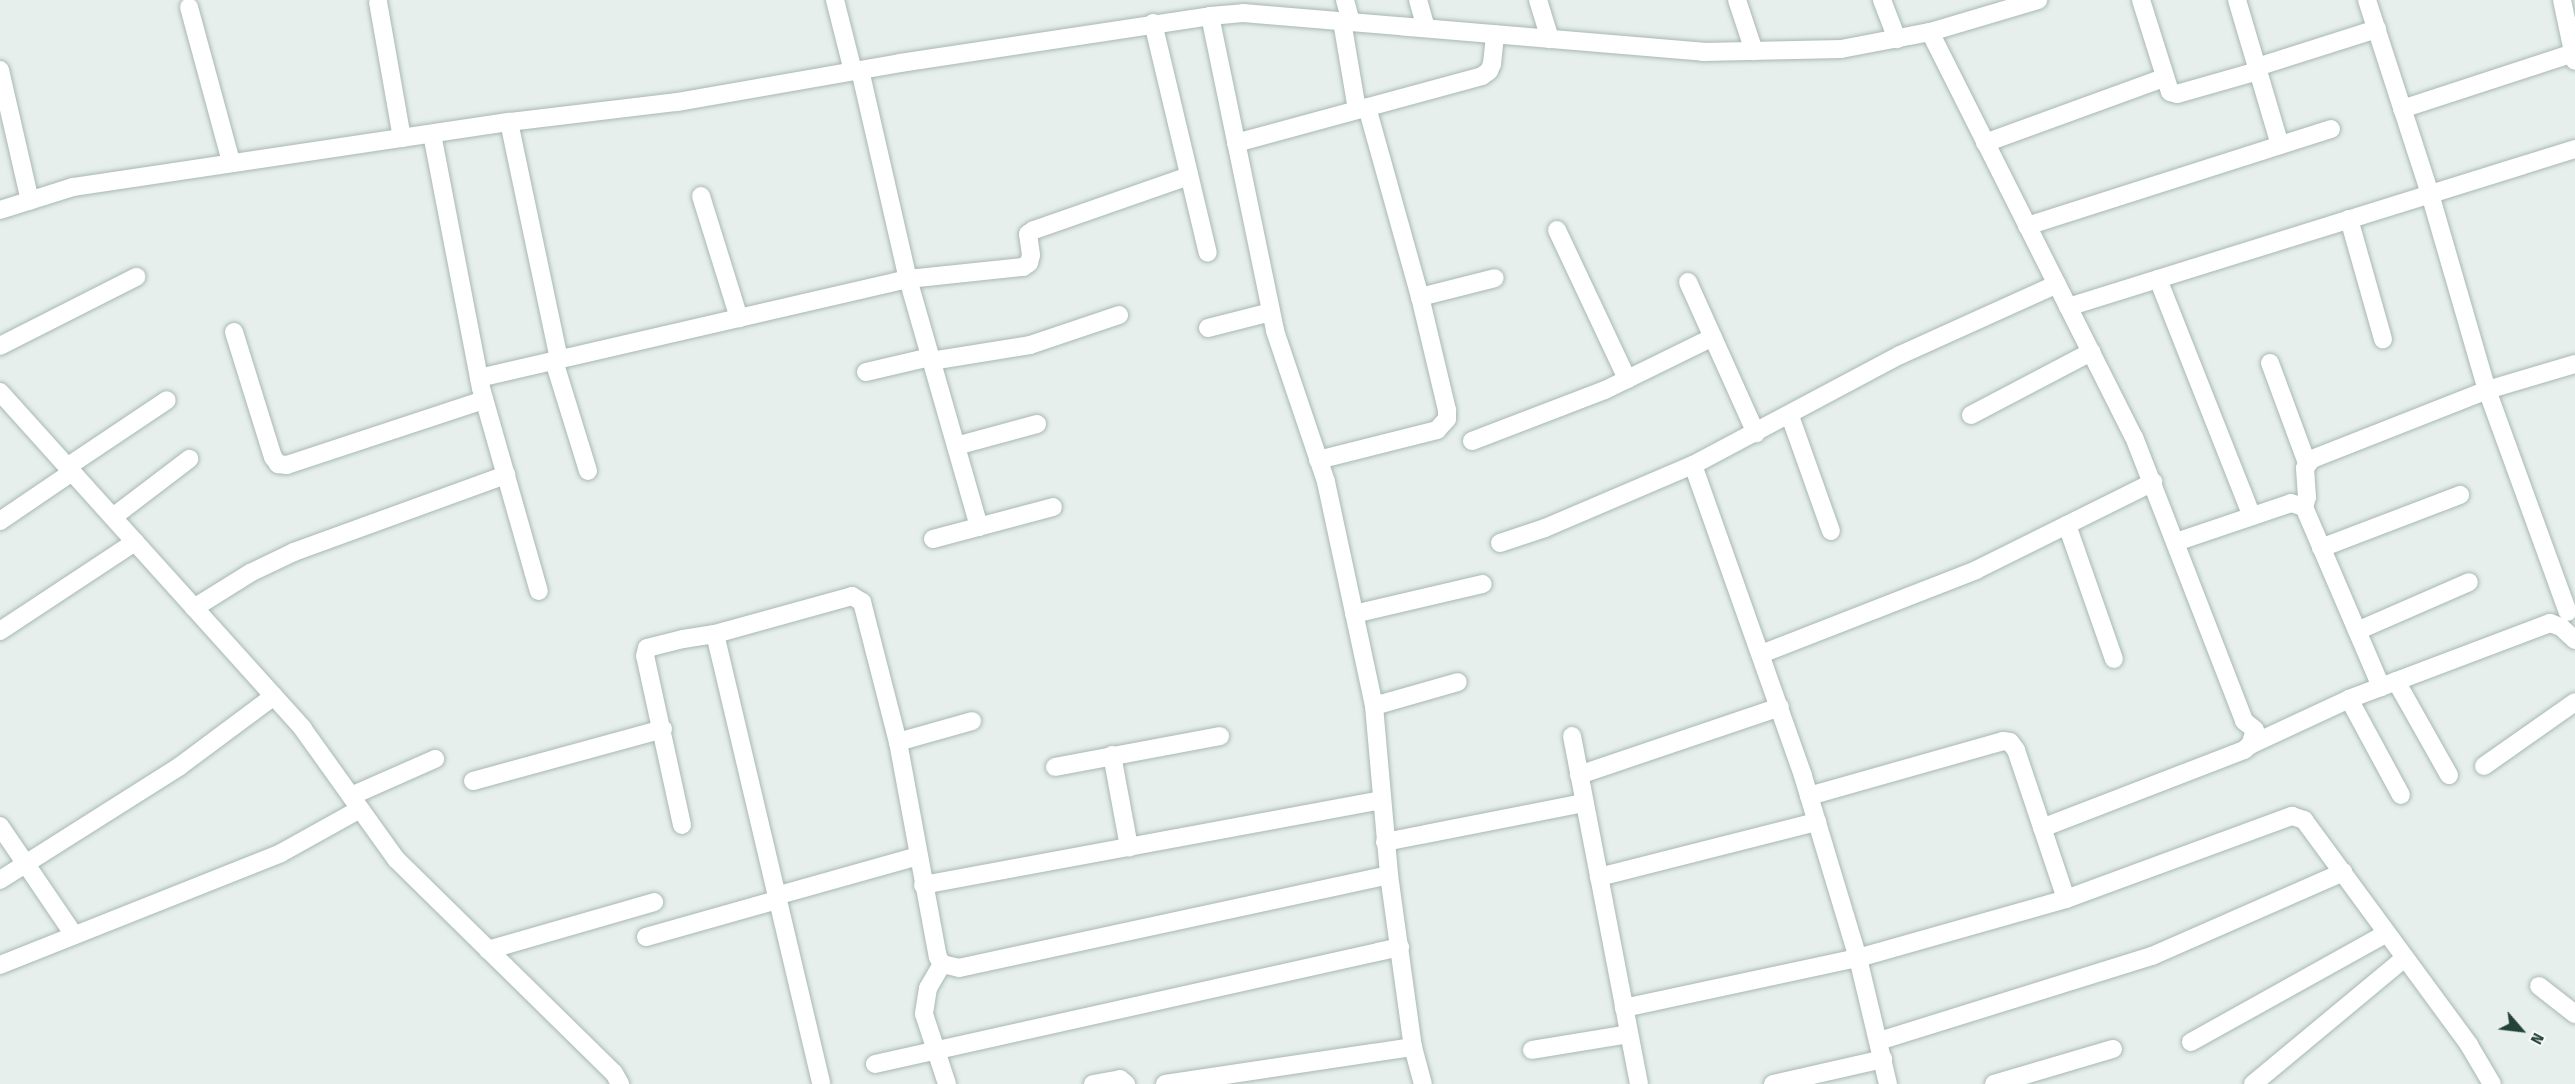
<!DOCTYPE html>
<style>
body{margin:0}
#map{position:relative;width:2575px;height:1084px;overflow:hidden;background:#e6efeb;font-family:"Fira Sans Condensed",sans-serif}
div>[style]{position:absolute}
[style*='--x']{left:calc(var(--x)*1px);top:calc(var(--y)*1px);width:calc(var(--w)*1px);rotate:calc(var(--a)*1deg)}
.roads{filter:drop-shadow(0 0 2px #a8b8b2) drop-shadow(0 0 2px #a8b8b2)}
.minor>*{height:18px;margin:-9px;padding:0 9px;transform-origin:9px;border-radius:9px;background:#fff}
span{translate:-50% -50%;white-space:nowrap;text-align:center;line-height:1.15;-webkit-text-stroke:4.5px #f7fbf9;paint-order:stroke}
.north{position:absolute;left:2491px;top:1000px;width:60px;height:60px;-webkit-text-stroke:4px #f7fbf9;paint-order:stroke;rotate:118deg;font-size:16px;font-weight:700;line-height:24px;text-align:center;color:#24423a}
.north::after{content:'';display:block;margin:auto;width:21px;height:27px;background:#24423a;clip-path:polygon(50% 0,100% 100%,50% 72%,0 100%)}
</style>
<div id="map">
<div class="roads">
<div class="minor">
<i style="--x:835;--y:0;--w:73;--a:75.8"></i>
<i style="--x:1345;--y:0;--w:23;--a:75"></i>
<i style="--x:1418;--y:0;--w:29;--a:74"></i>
<i style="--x:1538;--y:0;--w:41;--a:72.9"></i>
<i style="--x:1737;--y:0;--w:54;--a:71.6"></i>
<i style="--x:1882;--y:0;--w:42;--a:69"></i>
<i style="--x:2141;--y:0;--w:96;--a:72.5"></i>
<i style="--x:2170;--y:92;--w:7;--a:16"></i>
<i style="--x:2177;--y:94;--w:84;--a:-15.9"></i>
<i style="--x:2237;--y:0;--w:151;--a:73.5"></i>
<i style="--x:2367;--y:0;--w:204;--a:72"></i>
<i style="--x:2430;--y:194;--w:204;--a:73.8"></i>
<i style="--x:2487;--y:390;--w:236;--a:70"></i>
<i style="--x:2562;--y:0;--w:62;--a:78"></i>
<i style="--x:378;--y:2;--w:138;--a:80"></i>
<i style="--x:189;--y:7;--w:161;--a:74.8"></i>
<i style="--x:1210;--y:16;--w:322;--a:78.3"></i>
<i style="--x:1275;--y:331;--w:159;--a:71.3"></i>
<i style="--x:1326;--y:482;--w:229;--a:77.9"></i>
<i style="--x:1374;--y:706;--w:170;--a:84.9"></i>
<i style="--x:1389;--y:875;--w:174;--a:82.1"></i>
<i style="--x:1413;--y:1047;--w:38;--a:75"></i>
<i style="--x:1342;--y:21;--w:90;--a:80.4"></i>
<i style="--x:1153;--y:23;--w:236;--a:76.6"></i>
<i style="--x:1930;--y:32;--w:453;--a:63.3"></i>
<i style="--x:2134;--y:437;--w:305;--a:68.8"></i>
<i style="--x:2244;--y:721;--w:14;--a:39"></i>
<i style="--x:2255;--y:730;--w:16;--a:108"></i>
<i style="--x:2250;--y:745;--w:109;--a:-24.9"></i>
<i style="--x:2349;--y:699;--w:215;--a:-20.7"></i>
<i style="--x:2550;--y:623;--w:12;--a:20"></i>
<i style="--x:2561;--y:627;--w:19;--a:43"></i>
<i style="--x:2257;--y:67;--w:126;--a:-17.6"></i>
<i style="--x:0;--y:70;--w:134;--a:77.1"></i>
<i style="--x:860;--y:70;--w:214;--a:77.1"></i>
<i style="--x:908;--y:279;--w:258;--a:74"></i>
<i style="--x:2402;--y:109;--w:180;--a:-18.1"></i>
<i style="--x:509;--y:122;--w:242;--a:78.1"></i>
<i style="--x:432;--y:134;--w:259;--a:79.1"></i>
<i style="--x:481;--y:388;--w:211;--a:74.1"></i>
<i style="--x:1236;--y:143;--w:255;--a:-15.2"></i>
<i style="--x:1482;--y:76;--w:9;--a:-36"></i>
<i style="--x:1489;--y:71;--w:8;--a:-67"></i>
<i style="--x:1492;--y:64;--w:30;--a:-84"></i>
<i style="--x:1985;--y:143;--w:190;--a:-20"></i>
<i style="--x:701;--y:196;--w:128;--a:72.7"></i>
<i style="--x:0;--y:210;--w:77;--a:-17.5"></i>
<i style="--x:73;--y:187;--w:441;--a:-8.5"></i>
<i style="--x:509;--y:122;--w:169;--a:-6.8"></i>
<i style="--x:677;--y:102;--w:226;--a:-9.9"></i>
<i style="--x:900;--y:63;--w:314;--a:-8.6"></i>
<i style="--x:1210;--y:16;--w:33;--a:-5"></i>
<i style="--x:1243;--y:13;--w:462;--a:4.8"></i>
<i style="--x:1703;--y:52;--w:138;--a:-1.2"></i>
<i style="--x:1841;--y:49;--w:91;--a:-10.8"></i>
<i style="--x:1930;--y:32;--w:113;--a:-16.5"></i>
<i style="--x:2349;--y:219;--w:125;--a:74.2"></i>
<i style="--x:2027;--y:226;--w:319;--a:-17.7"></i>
<i style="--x:1557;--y:230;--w:165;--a:64.8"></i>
<i style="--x:2158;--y:279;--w:255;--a:68.4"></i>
<i style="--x:1688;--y:282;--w:166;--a:65.8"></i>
<i style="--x:1420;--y:297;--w:77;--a:-14.2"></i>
<i style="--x:2068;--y:307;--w:531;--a:-17.31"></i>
<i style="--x:1208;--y:328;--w:65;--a:-14.3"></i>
<i style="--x:234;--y:332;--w:131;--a:72.7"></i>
<i style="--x:273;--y:457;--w:9;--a:54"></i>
<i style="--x:278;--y:464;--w:9;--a:6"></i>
<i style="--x:287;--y:465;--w:207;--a:-18.3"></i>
<i style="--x:0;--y:346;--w:153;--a:-26.9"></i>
<i style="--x:554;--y:361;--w:115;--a:72.8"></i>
<i style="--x:931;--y:361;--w:100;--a:-9.2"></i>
<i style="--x:1030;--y:345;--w:94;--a:-18.6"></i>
<i style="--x:2270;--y:363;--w:107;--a:69.7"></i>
<i style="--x:866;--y:372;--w:66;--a:-13.2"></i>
<i style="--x:479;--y:378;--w:440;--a:-13"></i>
<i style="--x:908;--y:279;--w:116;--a:-6"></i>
<i style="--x:1023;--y:267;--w:7;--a:-34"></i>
<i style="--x:1029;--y:263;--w:8;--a:-76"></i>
<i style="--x:1031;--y:255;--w:21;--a:-98"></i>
<i style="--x:1028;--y:234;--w:7;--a:-34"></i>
<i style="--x:1034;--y:230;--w:164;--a:-19.2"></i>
<i style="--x:0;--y:392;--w:453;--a:48"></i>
<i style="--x:303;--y:729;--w:160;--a:54.4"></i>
<i style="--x:396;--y:859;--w:305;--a:44.5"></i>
<i style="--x:614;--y:1073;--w:13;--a:61"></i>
<i style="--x:1971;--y:415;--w:136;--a:-27.7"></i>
<i style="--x:1790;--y:416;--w:122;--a:70.4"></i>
<i style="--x:1472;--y:441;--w:142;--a:-21"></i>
<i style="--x:1605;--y:390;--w:120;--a:-26.1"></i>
<i style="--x:956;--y:446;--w:84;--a:-15.2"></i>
<i style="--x:1318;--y:460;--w:123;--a:-14.1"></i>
<i style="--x:1437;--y:430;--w:15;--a:-48"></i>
<i style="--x:1447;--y:419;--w:9;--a:-90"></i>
<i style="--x:1447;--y:410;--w:116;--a:-103.4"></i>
<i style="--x:1420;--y:297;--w:197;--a:-105.6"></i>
<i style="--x:1693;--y:465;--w:330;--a:70.5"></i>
<i style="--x:1803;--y:776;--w:190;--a:73.2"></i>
<i style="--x:1858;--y:958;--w:130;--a:76.6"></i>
<i style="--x:67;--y:467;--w:120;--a:-33.8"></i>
<i style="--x:2304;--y:507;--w:10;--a:-73"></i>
<i style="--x:2307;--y:497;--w:29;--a:-94"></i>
<i style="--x:2305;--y:468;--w:11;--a:-52"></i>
<i style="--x:2312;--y:459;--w:188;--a:-21.5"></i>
<i style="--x:2487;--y:390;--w:92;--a:-16.5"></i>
<i style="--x:113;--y:517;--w:96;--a:-37.3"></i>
<i style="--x:0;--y:521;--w:87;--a:-34.2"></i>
<i style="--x:2067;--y:525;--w:142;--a:70.7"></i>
<i style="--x:933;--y:539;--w:124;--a:-14.9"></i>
<i style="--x:2176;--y:542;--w:121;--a:-18.7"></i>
<i style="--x:2291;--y:503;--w:14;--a:17"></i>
<i style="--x:2304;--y:507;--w:196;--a:66.8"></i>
<i style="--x:1500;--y:543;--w:47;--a:-18.4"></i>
<i style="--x:1545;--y:528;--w:161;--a:-23.1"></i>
<i style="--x:1693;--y:465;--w:234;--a:-28"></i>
<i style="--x:1900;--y:355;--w:172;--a:-24.3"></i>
<i style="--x:2321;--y:548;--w:149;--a:-20.9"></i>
<i style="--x:194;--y:608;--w:66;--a:-32"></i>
<i style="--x:250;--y:573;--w:49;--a:-25.5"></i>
<i style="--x:294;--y:552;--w:226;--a:-20"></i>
<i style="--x:1354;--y:614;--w:132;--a:-13.1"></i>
<i style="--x:0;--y:631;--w:162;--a:-33.4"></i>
<i style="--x:2357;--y:631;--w:122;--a:-23.6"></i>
<i style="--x:715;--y:634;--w:462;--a:76.7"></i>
<i style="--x:1761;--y:654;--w:231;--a:-21.3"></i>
<i style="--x:1976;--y:570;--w:198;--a:-26.4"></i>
<i style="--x:2396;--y:681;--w:108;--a:60.6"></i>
<i style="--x:2349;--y:699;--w:109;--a:61.6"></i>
<i style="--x:1374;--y:706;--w:87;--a:-15.9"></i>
<i style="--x:1572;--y:736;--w:354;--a:79.1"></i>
<i style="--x:898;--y:742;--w:77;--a:-15.8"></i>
<i style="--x:1112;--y:755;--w:94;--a:79.5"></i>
<i style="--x:2484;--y:766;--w:111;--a:-35.1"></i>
<i style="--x:1055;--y:767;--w:168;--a:-10.6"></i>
<i style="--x:1579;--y:775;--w:212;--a:-18.7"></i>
<i style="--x:473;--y:781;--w:197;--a:-15.3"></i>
<i style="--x:351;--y:796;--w:92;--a:-23.8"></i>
<i style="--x:1809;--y:796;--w:202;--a:-15.8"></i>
<i style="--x:2003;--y:741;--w:7;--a:8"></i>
<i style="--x:2010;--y:742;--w:10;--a:53"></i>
<i style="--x:2016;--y:750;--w:157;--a:71.4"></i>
<i style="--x:682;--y:825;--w:173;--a:-102.3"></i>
<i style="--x:645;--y:656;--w:8;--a:-76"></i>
<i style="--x:647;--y:648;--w:37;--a:-14"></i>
<i style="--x:683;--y:639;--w:32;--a:-9"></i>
<i style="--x:715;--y:634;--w:142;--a:-15.5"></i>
<i style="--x:852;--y:596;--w:12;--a:31"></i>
<i style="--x:862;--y:602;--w:145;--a:75.6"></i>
<i style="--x:898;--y:742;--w:219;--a:79.5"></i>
<i style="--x:938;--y:957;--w:8;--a:60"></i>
<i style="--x:942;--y:964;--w:17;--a:13"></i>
<i style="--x:959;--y:968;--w:440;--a:-12.2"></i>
<i style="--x:0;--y:826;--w:132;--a:55.8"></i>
<i style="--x:2042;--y:828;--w:217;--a:-21.1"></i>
<i style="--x:2244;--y:750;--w:8;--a:-40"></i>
<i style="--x:1385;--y:842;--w:203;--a:-11.1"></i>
<i style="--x:1599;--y:877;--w:225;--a:-14.2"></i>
<i style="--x:0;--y:880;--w:213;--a:-32.3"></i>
<i style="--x:180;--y:766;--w:117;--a:-36.7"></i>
<i style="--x:923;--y:885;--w:466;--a:-10.5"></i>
<i style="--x:776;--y:896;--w:148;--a:-15.7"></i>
<i style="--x:646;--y:937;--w:136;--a:-15.8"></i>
<i style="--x:488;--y:950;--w:173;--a:-16.1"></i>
<i style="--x:942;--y:964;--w:28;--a:120"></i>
<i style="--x:928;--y:988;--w:26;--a:99"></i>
<i style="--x:924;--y:1014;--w:74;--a:71.8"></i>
<i style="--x:0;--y:965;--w:302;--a:-21.7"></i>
<i style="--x:281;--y:853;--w:90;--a:-29.1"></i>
<i style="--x:2539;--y:986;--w:46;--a:37.9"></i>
<i style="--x:1624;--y:1008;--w:239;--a:-12.1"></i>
<i style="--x:1858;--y:958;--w:216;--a:-15.8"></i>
<i style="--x:2066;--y:899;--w:241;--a:-20.2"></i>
<i style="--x:2292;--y:816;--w:13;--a:18"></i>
<i style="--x:2304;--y:820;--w:279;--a:53.7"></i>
<i style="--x:2469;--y:1045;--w:45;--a:59.5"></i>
<i style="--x:1879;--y:1041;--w:286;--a:-17.3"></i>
<i style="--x:2152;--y:956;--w:209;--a:-23.7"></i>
<i style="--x:2191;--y:1042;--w:224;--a:-29.1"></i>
<i style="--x:1532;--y:1050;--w:98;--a:-9.4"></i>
<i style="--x:875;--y:1064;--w:538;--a:-12.56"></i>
<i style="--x:1093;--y:1084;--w:27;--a:-10"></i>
<i style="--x:1120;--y:1079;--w:8;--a:40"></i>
<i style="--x:1165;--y:1084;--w:251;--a:-8.5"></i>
<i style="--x:1773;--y:1084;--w:113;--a:-12.8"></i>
<i style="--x:1994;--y:1084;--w:124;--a:-16.4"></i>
<i style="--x:2253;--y:1084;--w:197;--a:-39.7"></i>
</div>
</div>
<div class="north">N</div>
</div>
